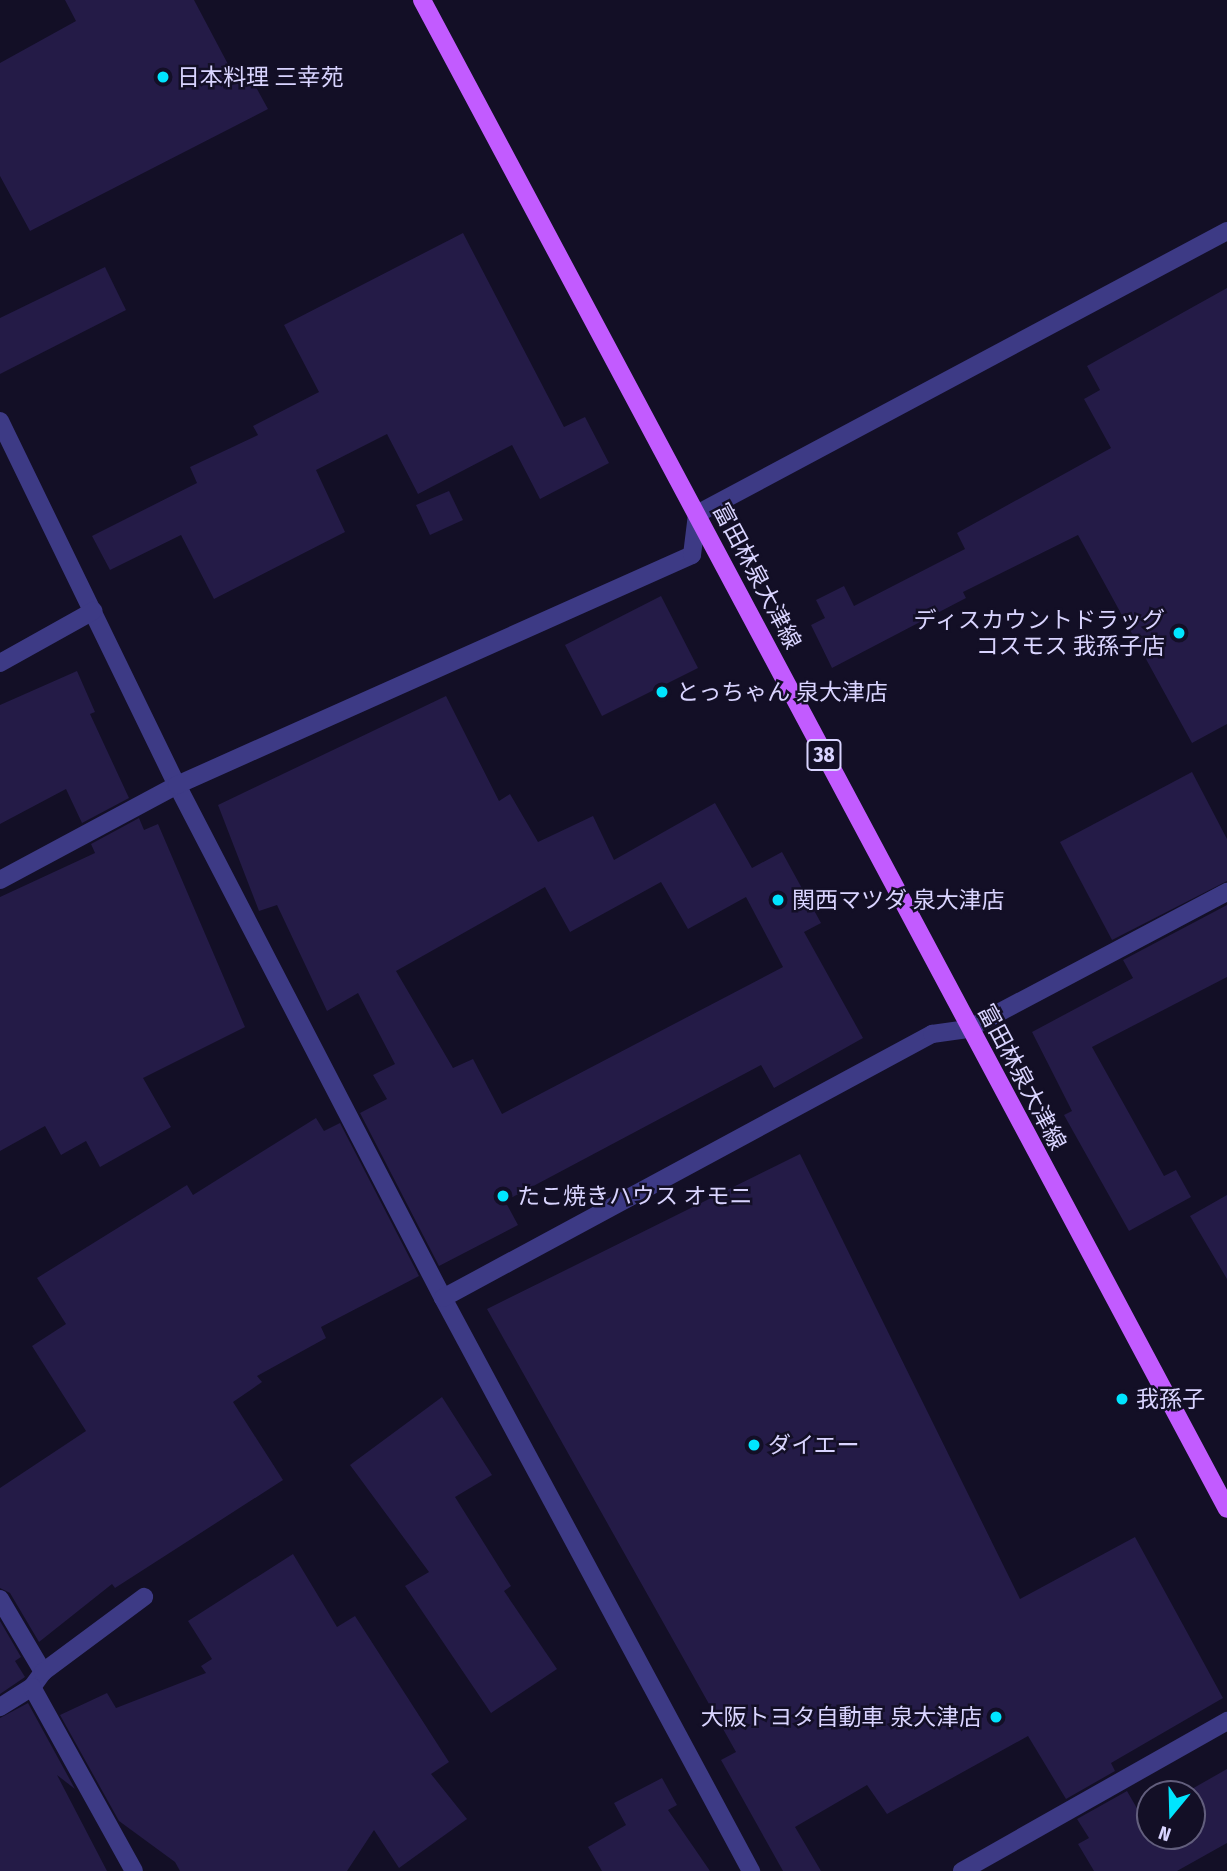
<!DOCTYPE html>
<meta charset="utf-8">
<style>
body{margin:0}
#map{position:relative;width:1227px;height:1871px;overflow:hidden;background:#130f26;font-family:"Fira Sans Condensed","Noto Sans JP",sans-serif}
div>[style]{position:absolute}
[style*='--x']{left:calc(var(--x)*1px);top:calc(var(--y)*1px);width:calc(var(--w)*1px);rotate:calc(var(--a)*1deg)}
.building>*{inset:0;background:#241b47}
.minor>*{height:18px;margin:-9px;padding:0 9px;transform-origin:9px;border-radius:9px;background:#3d3a85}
.major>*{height:18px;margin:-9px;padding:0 9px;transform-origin:9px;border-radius:9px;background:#c25bff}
.dots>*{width:19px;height:19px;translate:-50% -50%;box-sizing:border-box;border:4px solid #130f26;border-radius:50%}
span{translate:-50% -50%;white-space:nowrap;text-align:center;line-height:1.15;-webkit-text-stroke:5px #130f26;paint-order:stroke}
.shield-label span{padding:2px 5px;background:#130f26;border:2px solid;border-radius:5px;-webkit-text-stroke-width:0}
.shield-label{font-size:21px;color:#d9d4ff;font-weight:700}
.poi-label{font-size:23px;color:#d9d4ff}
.left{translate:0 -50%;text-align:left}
.right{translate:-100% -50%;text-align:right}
.street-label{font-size:23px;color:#d9d4ff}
.north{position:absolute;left:1136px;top:1780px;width:70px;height:70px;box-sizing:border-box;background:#130f26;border:2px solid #625e7d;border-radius:50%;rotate:199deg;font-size:19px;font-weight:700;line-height:28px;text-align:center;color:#d9d4ff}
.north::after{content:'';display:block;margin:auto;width:24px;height:32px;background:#00e5ff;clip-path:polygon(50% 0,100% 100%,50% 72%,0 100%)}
</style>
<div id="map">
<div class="building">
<i style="clip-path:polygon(65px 0,194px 0,239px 85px,251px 78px,268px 109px,30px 231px,0 176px,0 63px,76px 21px)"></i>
<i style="clip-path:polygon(463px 233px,564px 427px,585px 417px,609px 463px,540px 499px,512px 445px,418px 494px,387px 434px,316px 470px,345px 532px,214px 599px,181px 535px,110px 570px,92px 536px,197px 483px,190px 467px,258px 435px,253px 426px,319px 392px,284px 325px)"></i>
<i style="clip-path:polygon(105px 267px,126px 310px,0 374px,0 318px)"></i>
<i style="clip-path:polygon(1227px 288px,1227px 724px,1192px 743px,1078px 535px,963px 592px,966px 598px,832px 668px,811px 625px,825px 618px,816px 600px,844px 586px,854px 606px,965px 549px,957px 533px,1111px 448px,1084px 399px,1100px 390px,1087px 366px)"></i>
<i style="clip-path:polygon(449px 491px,463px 520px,430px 535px,416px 505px)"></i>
<i style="clip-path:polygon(661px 596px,698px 668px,602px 716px,565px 645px)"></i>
<i style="clip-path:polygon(77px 671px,95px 712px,90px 714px,129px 798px,82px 823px,66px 789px,0 824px,0 705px)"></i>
<i style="clip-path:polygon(evenodd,446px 696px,499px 801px,510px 794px,538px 842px,593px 816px,614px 860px,715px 803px,752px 868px,782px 852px,821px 923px,804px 932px,863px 1038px,774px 1088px,761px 1065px,505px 1201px,518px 1225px,439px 1266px,360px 1113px,387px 1099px,373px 1075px,395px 1064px,358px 993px,327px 1011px,277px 905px,259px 911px,218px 805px,446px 696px,661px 882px,688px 929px,746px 897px,783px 967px,502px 1114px,473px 1059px,453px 1068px,396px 971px,545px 887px,570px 932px,661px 882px)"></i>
<i style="clip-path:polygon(1192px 772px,1227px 839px,1227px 881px,1112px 940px,1060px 842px)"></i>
<i style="clip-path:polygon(139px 818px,144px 830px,158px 824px,245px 1027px,143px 1078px,171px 1127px,100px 1167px,86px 1141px,61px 1155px,45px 1126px,0 1151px,0 897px,95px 853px,91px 844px)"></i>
<i style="clip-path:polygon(1227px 905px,1227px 977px,1092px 1047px,1164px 1176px,1176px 1170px,1191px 1197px,1129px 1231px,1064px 1115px,1072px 1111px,1032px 1032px,1133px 978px,1123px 960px)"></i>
<i style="clip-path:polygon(316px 1118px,324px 1131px,340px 1123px,419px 1276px,321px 1327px,326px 1338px,257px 1376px,262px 1382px,233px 1402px,283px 1480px,115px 1588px,112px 1584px,39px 1642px,10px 1593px,0 1588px,0 1488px,86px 1431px,32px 1346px,66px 1324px,37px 1278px,187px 1185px,193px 1195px)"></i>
<i style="clip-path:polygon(800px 1154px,1020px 1599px,1135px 1537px,1223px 1698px,1111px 1763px,1115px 1771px,1066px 1799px,1028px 1736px,887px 1814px,867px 1785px,795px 1827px,821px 1871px,783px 1871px,721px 1760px,736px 1752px,487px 1309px)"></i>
<i style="clip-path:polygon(1227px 1195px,1227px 1279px,1190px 1216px)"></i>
<i style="clip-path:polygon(442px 1397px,492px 1475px,455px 1497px,511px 1586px,504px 1591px,557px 1669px,491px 1713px,405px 1586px,429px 1572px,350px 1465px)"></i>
<i style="clip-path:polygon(293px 1554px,337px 1627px,355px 1616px,449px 1762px,431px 1774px,467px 1819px,399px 1868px,374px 1830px,347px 1871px,180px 1871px,175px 1862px,119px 1821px,60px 1715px,107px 1693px,116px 1708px,206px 1673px,201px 1666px,212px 1659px,188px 1621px)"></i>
<i style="clip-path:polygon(0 1621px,21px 1657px,15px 1661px,25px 1677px,0 1694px)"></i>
<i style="clip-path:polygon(28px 1703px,75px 1789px,57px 1775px,107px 1871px,0 1871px,0 1718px)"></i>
<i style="clip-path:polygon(1227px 1769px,1227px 1843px,1177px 1871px,1094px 1871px,1078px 1844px,1089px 1838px,1077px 1819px,1127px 1791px,1142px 1817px,1150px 1813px,1150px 1836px,1192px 1836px,1192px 1794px,1183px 1794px)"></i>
<i style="clip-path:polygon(662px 1778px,677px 1805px,668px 1810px,710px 1871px,602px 1871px,588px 1847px,626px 1825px,614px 1803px)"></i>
</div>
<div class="minor">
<i style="--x:0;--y:421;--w:405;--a:64.1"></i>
<i style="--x:177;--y:785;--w:578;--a:62.59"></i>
<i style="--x:443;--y:1298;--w:651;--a:61.74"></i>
<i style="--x:0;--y:663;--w:107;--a:-29.2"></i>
<i style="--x:0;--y:880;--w:201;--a:-28.2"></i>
<i style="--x:177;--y:785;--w:564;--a:-24.07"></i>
<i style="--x:692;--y:555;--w:41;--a:-83"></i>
<i style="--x:697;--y:514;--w:601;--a:-28.1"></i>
<i style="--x:443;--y:1298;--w:556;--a:-28.36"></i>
<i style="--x:932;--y:1034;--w:36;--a:-8"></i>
<i style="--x:968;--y:1029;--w:293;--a:-27.9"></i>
<i style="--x:0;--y:1599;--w:85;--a:59.5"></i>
<i style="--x:43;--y:1672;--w:19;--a:126"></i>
<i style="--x:32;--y:1687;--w:38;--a:148"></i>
<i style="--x:43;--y:1672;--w:126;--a:-36.6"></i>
<i style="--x:32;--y:1687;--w:210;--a:61"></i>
<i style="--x:962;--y:1871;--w:305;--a:-29.5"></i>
</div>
<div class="major">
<i style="--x:422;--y:0;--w:1710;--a:61.92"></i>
</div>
<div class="dots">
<i style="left:163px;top:77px;background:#00e5ff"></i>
<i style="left:1179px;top:633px;background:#00e5ff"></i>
<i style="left:662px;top:692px;background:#00e5ff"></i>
<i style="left:778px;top:900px;background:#00e5ff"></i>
<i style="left:503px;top:1196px;background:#00e5ff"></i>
<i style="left:1122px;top:1399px;background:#00e5ff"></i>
<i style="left:754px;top:1445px;background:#00e5ff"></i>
<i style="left:996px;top:1717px;background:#00e5ff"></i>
</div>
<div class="shield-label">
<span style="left:824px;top:755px">38</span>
</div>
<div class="poi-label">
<span class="left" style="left:177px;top:77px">日本料理 三幸苑</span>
<span class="right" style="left:1165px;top:633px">ディスカウントドラッグ<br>コスモス 我孫子店</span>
<span class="left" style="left:676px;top:692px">とっちゃん 泉大津店</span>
<span class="left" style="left:792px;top:900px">関西マツダ 泉大津店</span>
<span class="left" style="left:517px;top:1196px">たこ焼きハウス オモニ</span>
<span class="left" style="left:1136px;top:1399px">我孫子</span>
<span class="left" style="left:768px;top:1445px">ダイエー</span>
<span class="right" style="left:982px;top:1717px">大阪トヨタ自動車 泉大津店</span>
</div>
<div class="street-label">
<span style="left:757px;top:576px;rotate:62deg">富田林泉大津線</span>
<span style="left:1022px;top:1077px;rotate:62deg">富田林泉大津線</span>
</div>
<div class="north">N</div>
</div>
